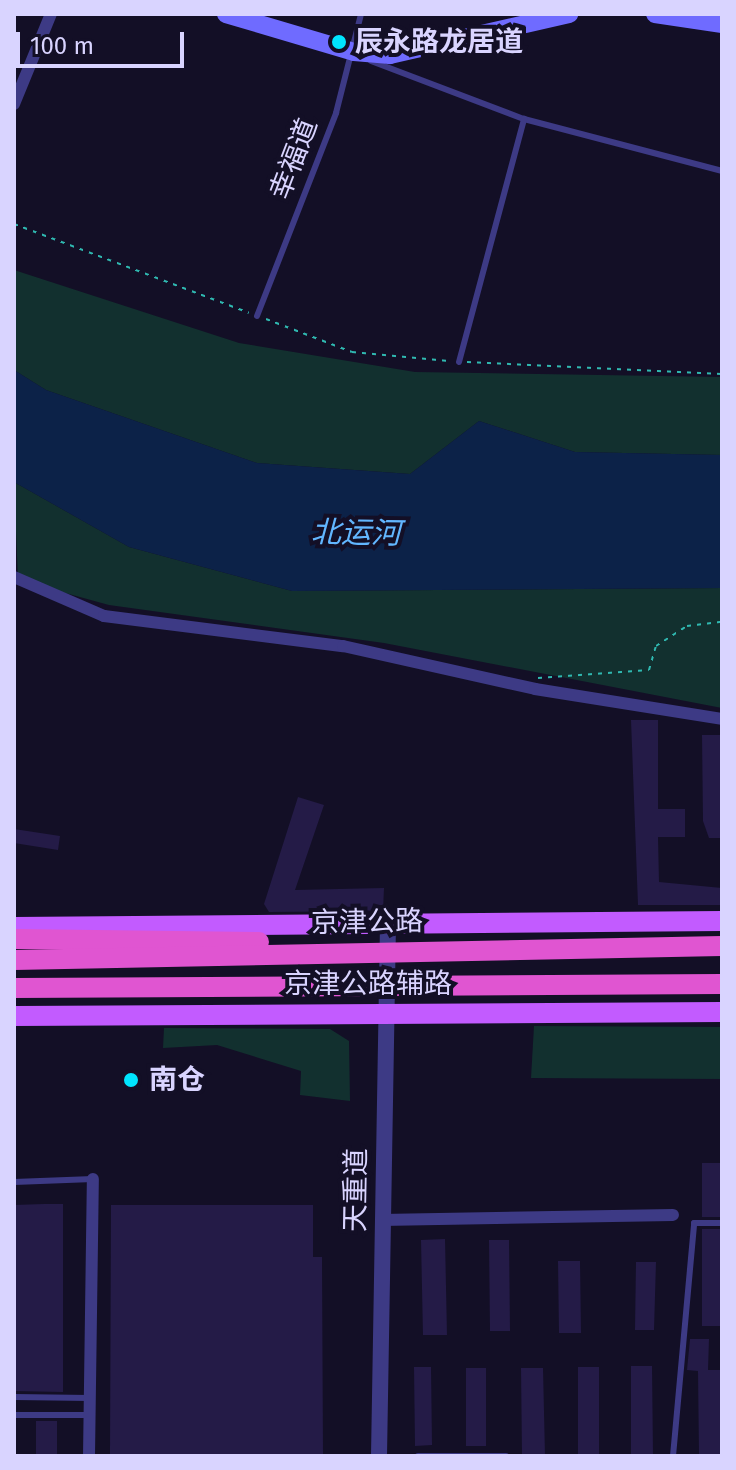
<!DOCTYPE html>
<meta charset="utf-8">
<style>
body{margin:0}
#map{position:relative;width:736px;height:1470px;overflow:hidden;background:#130f26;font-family:"Fira Sans","Noto Sans SC",sans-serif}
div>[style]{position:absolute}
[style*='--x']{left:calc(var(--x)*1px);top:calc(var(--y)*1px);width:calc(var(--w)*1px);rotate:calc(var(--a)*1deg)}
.green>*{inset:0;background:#12302f}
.water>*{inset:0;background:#0c2248}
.building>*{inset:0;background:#241b47}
.path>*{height:2px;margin-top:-1px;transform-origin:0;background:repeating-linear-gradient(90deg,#2fb8b0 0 4px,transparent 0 10px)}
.service>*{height:6px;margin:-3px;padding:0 3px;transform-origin:3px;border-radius:3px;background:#3d3a85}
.minor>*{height:12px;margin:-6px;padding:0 6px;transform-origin:6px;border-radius:6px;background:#3d3a85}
.tertiary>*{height:16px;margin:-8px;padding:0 8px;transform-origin:8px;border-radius:8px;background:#3d3a85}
.secondary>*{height:18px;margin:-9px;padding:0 9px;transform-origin:9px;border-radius:9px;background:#6f6bff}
.primary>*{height:20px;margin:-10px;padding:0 10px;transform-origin:10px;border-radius:10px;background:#c25bff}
.trunk>*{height:20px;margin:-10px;padding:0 10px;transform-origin:10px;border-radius:10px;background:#e055d1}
.dots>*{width:22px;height:22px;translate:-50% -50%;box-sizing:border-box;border:4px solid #130f26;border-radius:50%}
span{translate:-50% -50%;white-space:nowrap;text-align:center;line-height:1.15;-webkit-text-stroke:8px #130f26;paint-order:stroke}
.poi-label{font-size:28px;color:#d9d4ff;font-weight:700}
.left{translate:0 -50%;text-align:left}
.street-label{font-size:28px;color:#d9d4ff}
.water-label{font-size:30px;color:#62b6ff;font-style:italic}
.frame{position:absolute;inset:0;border:16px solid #d9d4ff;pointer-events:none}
.scale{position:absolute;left:16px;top:32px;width:168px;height:36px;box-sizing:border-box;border:4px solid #d9d4ff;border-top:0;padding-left:10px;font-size:24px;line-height:28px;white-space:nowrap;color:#d9d4ff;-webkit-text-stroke:6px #130f26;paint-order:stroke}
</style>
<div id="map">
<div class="green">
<i style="clip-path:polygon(14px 270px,239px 343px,415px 372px,722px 377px,722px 455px,575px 452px,479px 421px,410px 474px,257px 463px,46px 390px,14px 370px)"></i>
<i style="clip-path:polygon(14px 482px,129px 547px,292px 591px,722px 588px,722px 708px,384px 643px,109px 605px,18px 580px)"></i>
<i style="clip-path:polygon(534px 1026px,722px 1027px,722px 1079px,531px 1078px)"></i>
<i style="clip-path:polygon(164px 1028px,330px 1029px,349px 1041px,350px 1101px,300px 1095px,301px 1071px,217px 1045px,163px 1048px)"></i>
</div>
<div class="water">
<i style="clip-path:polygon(14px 370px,46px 390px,257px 463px,410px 474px,479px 421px,575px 452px,722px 455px,722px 588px,292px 591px,129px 547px,14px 482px)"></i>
</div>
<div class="building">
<i style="clip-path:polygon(631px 720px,658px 720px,658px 809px,685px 809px,685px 837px,658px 837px,659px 882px,722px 888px,722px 905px,638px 905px)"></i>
<i style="clip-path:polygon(702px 735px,722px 735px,722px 838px,709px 838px,703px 821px)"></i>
<i style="clip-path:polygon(298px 797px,324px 805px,295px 890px,384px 888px,383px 911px,269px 912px,264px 904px)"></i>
<i style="clip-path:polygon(14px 829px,60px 836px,58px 850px,14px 843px)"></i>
<i style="clip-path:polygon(702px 1163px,721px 1163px,720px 1217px,702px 1217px)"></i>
<i style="clip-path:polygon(44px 1204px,63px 1204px,63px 1392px,14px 1391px,14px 1205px)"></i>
<i style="clip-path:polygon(111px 1205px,313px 1205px,313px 1257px,322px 1257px,323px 1456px,110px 1456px)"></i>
<i style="clip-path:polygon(702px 1229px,721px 1229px,721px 1326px,702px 1326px)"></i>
<i style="clip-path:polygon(445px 1239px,447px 1335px,423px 1335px,421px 1240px)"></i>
<i style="clip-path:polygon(489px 1240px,509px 1240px,510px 1331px,490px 1331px)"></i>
<i style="clip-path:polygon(558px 1261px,580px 1261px,581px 1333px,559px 1333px)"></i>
<i style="clip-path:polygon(636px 1262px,656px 1262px,654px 1330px,635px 1330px)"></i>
<i style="clip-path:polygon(690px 1339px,709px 1339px,708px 1370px,720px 1370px,720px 1456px,699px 1456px,698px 1371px,687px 1370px)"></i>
<i style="clip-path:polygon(631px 1366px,652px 1366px,653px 1456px,631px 1456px)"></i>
<i style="clip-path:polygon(414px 1367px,431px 1367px,432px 1445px,415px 1446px)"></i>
<i style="clip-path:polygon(578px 1367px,599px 1367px,599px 1456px,578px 1456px)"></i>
<i style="clip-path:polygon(466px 1368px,486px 1368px,486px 1446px,466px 1446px)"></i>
<i style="clip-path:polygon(521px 1368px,543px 1368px,545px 1456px,522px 1456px)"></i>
<i style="clip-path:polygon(36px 1421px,57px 1421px,57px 1456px,36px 1456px)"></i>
</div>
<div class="path">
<i style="--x:14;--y:224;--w:251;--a:20.7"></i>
<i style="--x:266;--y:319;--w:92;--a:21"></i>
<i style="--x:352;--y:352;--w:97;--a:5.3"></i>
<i style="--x:467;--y:362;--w:255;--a:2.7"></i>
<i style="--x:538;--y:678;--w:111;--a:-4.1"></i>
<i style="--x:649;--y:670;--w:25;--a:-74"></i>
<i style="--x:656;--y:646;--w:37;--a:-33"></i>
<i style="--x:687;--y:626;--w:35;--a:-7"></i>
</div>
<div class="service">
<i style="--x:371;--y:61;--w:164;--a:20.8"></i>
<i style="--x:524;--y:119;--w:205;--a:14.7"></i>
<i style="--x:257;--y:316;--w:218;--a:-68.7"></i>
<i style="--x:336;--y:113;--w:102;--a:-75.8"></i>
<i style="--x:459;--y:362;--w:252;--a:-75"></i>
<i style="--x:14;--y:1182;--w:79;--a:-2.2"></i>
<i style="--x:14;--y:1397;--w:76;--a:0.8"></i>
<i style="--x:14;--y:1415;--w:76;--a:0"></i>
<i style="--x:418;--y:1456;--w:88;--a:0"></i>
<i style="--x:673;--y:1456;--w:234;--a:-84.8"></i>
<i style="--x:694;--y:1223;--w:28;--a:0"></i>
</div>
<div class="minor">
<i style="--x:14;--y:104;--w:97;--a:-67.7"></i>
<i style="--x:14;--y:577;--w:98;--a:23.4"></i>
<i style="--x:104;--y:616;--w:241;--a:7.2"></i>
<i style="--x:343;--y:646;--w:197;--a:12.6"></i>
<i style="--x:535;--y:689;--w:189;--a:9.1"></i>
<i style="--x:381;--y:1220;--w:292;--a:-1"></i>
<i style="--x:89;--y:1456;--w:277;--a:-89.2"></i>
</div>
<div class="tertiary">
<i style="--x:379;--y:1456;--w:532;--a:-89.03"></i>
</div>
<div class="secondary">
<i style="--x:226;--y:14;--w:134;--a:16.5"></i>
<i style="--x:354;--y:52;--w:36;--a:5"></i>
<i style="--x:390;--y:55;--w:184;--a:-12.9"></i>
<i style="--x:655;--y:14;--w:68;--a:8.5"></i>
</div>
<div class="primary">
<i style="--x:14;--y:927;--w:708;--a:-0.49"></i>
<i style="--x:14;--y:1016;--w:708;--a:-0.32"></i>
</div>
<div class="trunk">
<i style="--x:14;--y:939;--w:245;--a:0.7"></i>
<i style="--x:14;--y:960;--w:708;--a:-1.13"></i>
<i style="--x:14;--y:988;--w:708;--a:-0.32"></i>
</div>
<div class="dots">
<i style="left:339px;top:42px;background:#00e5ff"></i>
<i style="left:131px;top:1080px;background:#00e5ff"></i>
</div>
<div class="poi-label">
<span class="left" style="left:355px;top:42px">辰永路龙居道</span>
<span class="left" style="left:149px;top:1080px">南仓</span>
</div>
<div class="street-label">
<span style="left:294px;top:159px;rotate:-69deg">幸福道</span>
<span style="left:367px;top:922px;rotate:-1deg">京津公路</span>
<span style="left:368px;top:984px">京津公路辅路</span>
<span style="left:356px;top:1190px;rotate:-89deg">天重道</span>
</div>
<div class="water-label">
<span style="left:356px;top:533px;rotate:1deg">北运河</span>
</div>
<div class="frame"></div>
<div class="scale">100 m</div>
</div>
